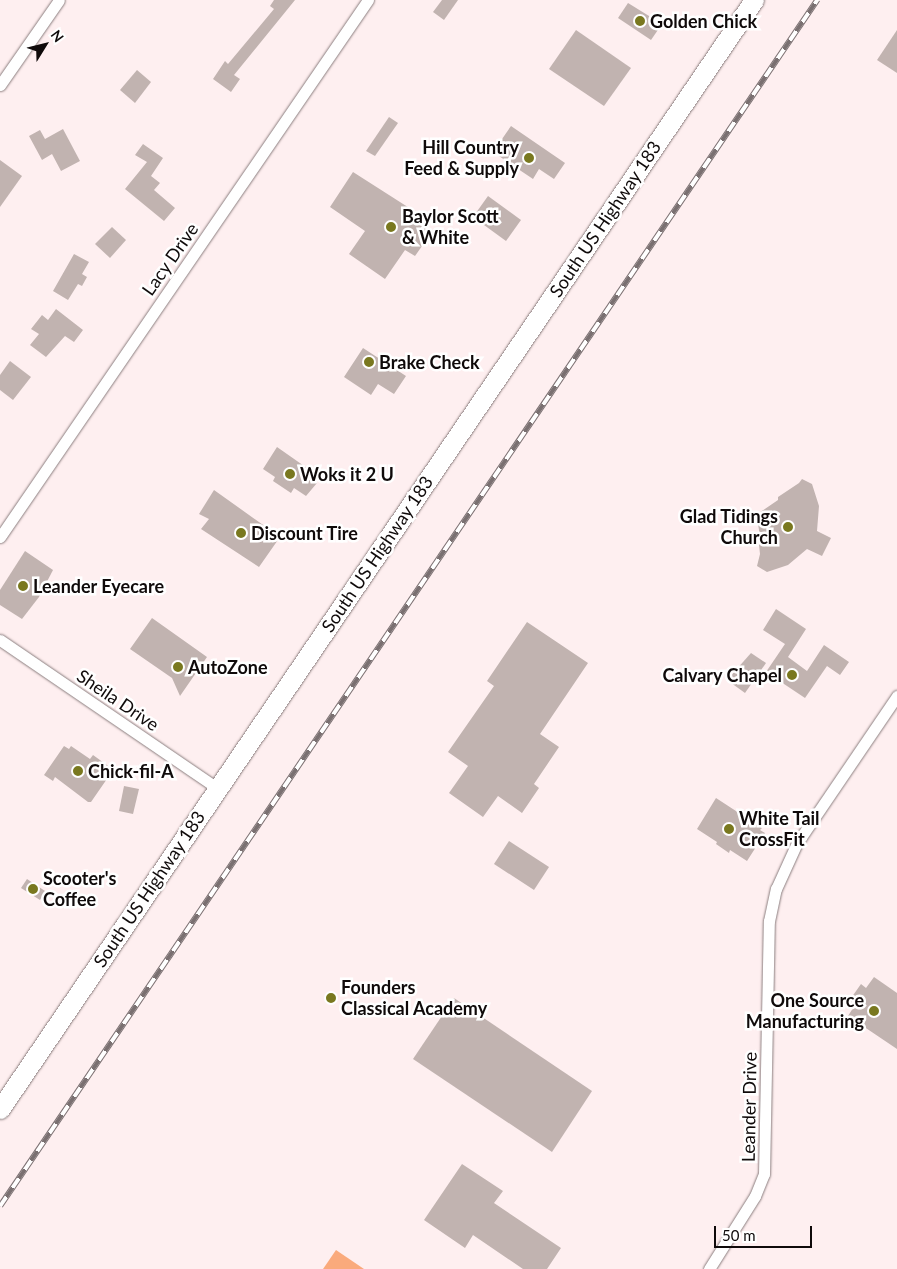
<!DOCTYPE html>
<style>
body{margin:0}
#map{position:relative;width:897px;height:1269px;overflow:hidden;background:#feeff0;font-family:Lato,sans-serif}
div>[style]{position:absolute}
[style*='--x']{left:calc(var(--x)*1px);top:calc(var(--y)*1px);width:calc(var(--w)*1px);rotate:calc(var(--a)*1deg)}
.green>*{inset:0;background:#faaa7c}
.building>*{inset:0;background:#c1b3b0}
.roads{filter:drop-shadow(0 0 1px #8b7e7f) drop-shadow(0 0 1px #8b7e7f)}
.minor>*{height:11px;margin:-5.5px;padding:0 5.5px;transform-origin:5.5px;border-radius:5.5px;background:#fff}
.primary>*{height:19px;margin:-9.5px;padding:0 9.5px;transform-origin:9.5px;border-radius:9.5px;background:#fff}
.rail>*{height:5.5px;margin-top:-2.75px;transform-origin:0;background:repeating-linear-gradient(90deg,#fff 0 11px,#7a7071 0 22px);box-sizing:border-box;border-block:1px solid #7a7071}
.dots>*{width:14px;height:14px;translate:-50% -50%;box-sizing:border-box;border:2px solid #fff;border-radius:50%}
span{translate:-50% -50%;white-space:nowrap;text-align:center;line-height:1.15;-webkit-text-stroke:5px #fff;paint-order:stroke}
.poi-label{font-size:18px;color:#0f0a0a;font-weight:700}
.left{translate:0 -50%;text-align:left}
.right{translate:-100% -50%;text-align:right}
.street-label{font-size:18px;color:#0f0a0a}
.north{position:absolute;left:20px;top:20px;width:50px;height:50px;-webkit-text-stroke:4px #fff;paint-order:stroke;rotate:54deg;font-size:14px;font-weight:700;line-height:20px;text-align:center;color:#0f0a0a}
.north::after{content:'';display:block;margin:auto;width:18px;height:22px;background:#0f0a0a;clip-path:polygon(50% 0,100% 100%,50% 72%,0 100%)}
.scale{position:absolute;left:714px;top:1226px;width:98px;height:22px;box-sizing:border-box;border:2px solid #0f0a0a;border-top:0;padding-left:6px;font-size:15px;line-height:18px;white-space:nowrap;color:#0f0a0a;-webkit-text-stroke:4px #fff;paint-order:stroke}
</style>
<div id="map">
<div class="green">
<i style="clip-path:polygon(336px 1250px,364px 1269px,323px 1269px)"></i>
</div>
<div class="building">
<i style="clip-path:polygon(274px 0,295px 0,234px 75px,240px 79px,231px 92px,213px 79px,225px 61px,228px 64px,274px 9px,270px 6px)"></i>
<i style="clip-path:polygon(442px 0,458px 0,444px 20px,433px 12px)"></i>
<i style="clip-path:polygon(628px 3px,662px 24px,651px 40px,618px 18px)"></i>
<i style="clip-path:polygon(576px 30px,631px 68px,604px 106px,549px 69px)"></i>
<i style="clip-path:polygon(897px 30px,897px 73px,877px 60px)"></i>
<i style="clip-path:polygon(137px 70px,151px 82px,135px 103px,120px 90px)"></i>
<i style="clip-path:polygon(389px 117px,398px 123px,375px 156px,366px 151px)"></i>
<i style="clip-path:polygon(511px 126px,565px 163px,554px 179px,539px 169px,533px 179px,493px 152px)"></i>
<i style="clip-path:polygon(63px 129px,80px 161px,61px 171px,52px 154px,42px 160px,29px 136px,40px 130px,45px 139px)"></i>
<i style="clip-path:polygon(143px 144px,163px 158px,151px 176px,160px 183px,154px 190px,175px 208px,164px 221px,125px 189px,147px 162px,135px 155px)"></i>
<i style="clip-path:polygon(0 160px,22px 176px,0 207px)"></i>
<i style="clip-path:polygon(353px 172px,425px 218px,420px 225px,426px 229px,421px 235px,427px 239px,415px 256px,405px 250px,385px 279px,349px 254px,365px 231px,330px 207px)"></i>
<i style="clip-path:polygon(488px 196px,521px 220px,506px 241px,473px 217px)"></i>
<i style="clip-path:polygon(112px 227px,126px 240px,110px 258px,95px 244px)"></i>
<i style="clip-path:polygon(74px 254px,89px 262px,82px 274px,87px 277px,82px 286px,78px 284px,68px 300px,53px 291px)"></i>
<i style="clip-path:polygon(56px 309px,83px 330px,74px 342px,65px 336px,46px 357px,30px 345px,39px 334px,31px 329px,42px 315px,48px 320px)"></i>
<i style="clip-path:polygon(363px 348px,406px 376px,394px 394px,378px 384px,371px 395px,344px 377px)"></i>
<i style="clip-path:polygon(10px 361px,31px 377px,13px 400px,0 390px,0 375px)"></i>
<i style="clip-path:polygon(277px 447px,307px 468px,305px 471px,316px 478px,314px 481px,317px 483px,306px 496px,294px 488px,291px 493px,273px 481px,275px 477px,263px 469px)"></i>
<i style="clip-path:polygon(802px 479px,812px 484px,819px 506px,817px 531px,831px 538px,822px 556px,807px 549px,788px 565px,767px 572px,757px 566px,760px 554px,758px 536px,760px 536px,758px 524px,761px 524px,759px 513px,778px 500px,778px 497px,799px 483px)"></i>
<i style="clip-path:polygon(214px 490px,280px 537px,259px 567px,201px 529px,209px 519px,199px 514px)"></i>
<i style="clip-path:polygon(25px 551px,53px 570px,39px 597px,22px 619px,0 605px,0 590px)"></i>
<i style="clip-path:polygon(776px 609px,806px 629px,788px 657px,807px 671px,824px 645px,849px 662px,840px 675px,827px 666px,805px 698px,766px 672px,785px 644px,763px 630px)"></i>
<i style="clip-path:polygon(152px 618px,207px 657px,180px 696px,172px 678px,130px 649px)"></i>
<i style="clip-path:polygon(527px 622px,588px 663px,540px 734px,559px 747px,534px 784px,539px 788px,522px 813px,498px 796px,483px 817px,449px 793px,468px 766px,448px 752px,494px 686px,487px 681px)"></i>
<i style="clip-path:polygon(751px 653px,766px 663px,745px 693px,727px 680px)"></i>
<i style="clip-path:polygon(64px 746px,69px 749px,71px 746px,90px 759px,93px 755px,111px 768px,107px 774px,109px 776px,91px 802px,88px 802px,55px 777px,53px 781px,44px 775px)"></i>
<i style="clip-path:polygon(124px 786px,139px 789px,133px 814px,119px 811px)"></i>
<i style="clip-path:polygon(716px 798px,762px 828px,760px 830px,765px 833px,747px 861px,730px 850px,729px 853px,716px 844px,717px 842px,697px 829px)"></i>
<i style="clip-path:polygon(509px 841px,549px 867px,534px 890px,494px 864px)"></i>
<i style="clip-path:polygon(27px 879px,45px 891px,40px 900px,21px 888px)"></i>
<i style="clip-path:polygon(874px 977px,897px 993px,897px 1049px,848px 1016px,855px 1005px,849px 1001px,861px 984px,866px 988px)"></i>
<i style="clip-path:polygon(454px 998px,592px 1091px,552px 1152px,413px 1059px)"></i>
<i style="clip-path:polygon(462px 1164px,503px 1191px,494px 1203px,561px 1248px,547px 1269px,523px 1269px,473px 1235px,465px 1248px,424px 1220px)"></i>
</div>
<div class="roads">
<div class="minor">
<i style="--x:0;--y:85;--w:103;--a:-55.2"></i>
<i style="--x:0;--y:537;--w:651;--a:-55.58"></i>
<i style="--x:0;--y:640;--w:263;--a:34.3"></i>
<i style="--x:709;--y:1269;--w:86;--a:-57.8"></i>
<i style="--x:755;--y:1196;--w:24;--a:-68"></i>
<i style="--x:764;--y:1174;--w:253;--a:-88.9"></i>
<i style="--x:769;--y:921;--w:33;--a:-78"></i>
<i style="--x:776;--y:889;--w:51;--a:-65.5"></i>
<i style="--x:797;--y:843;--w:178;--a:-55.8"></i>
</div>
<div class="primary">
<i style="--x:0;--y:1109;--w:1341;--a:-55.79"></i>
</div>
</div>
<div class="rail">
<i style="--x:0;--y:1206;--w:1457;--a:-55.88"></i>
</div>
<div class="dots">
<i style="left:640px;top:21px;background:#79781f"></i>
<i style="left:529px;top:158px;background:#79781f"></i>
<i style="left:391px;top:227px;background:#79781f"></i>
<i style="left:369px;top:362px;background:#79781f"></i>
<i style="left:290px;top:474px;background:#79781f"></i>
<i style="left:788px;top:527px;background:#79781f"></i>
<i style="left:241px;top:533px;background:#79781f"></i>
<i style="left:23px;top:586px;background:#79781f"></i>
<i style="left:178px;top:667px;background:#79781f"></i>
<i style="left:792px;top:675px;background:#79781f"></i>
<i style="left:78px;top:771px;background:#79781f"></i>
<i style="left:729px;top:829px;background:#79781f"></i>
<i style="left:33px;top:889px;background:#79781f"></i>
<i style="left:331px;top:998px;background:#79781f"></i>
<i style="left:874px;top:1011px;background:#79781f"></i>
</div>
<div class="poi-label">
<span class="left" style="left:650px;top:21px">Golden Chick</span>
<span class="right" style="left:519px;top:158px">Hill Country<br>Feed &amp; Supply</span>
<span class="left" style="left:402px;top:227px">Baylor Scott<br>&amp; White</span>
<span class="left" style="left:379px;top:362px">Brake Check</span>
<span class="left" style="left:300px;top:474px">Woks it 2 U</span>
<span class="right" style="left:778px;top:527px">Glad Tidings<br>Church</span>
<span class="left" style="left:251px;top:533px">Discount Tire</span>
<span class="left" style="left:33px;top:586px">Leander Eyecare</span>
<span class="left" style="left:188px;top:667px">AutoZone</span>
<span class="right" style="left:782px;top:675px">Calvary Chapel</span>
<span class="left" style="left:88px;top:771px">Chick-fil-A</span>
<span class="left" style="left:739px;top:829px">White Tail<br>CrossFit</span>
<span class="left" style="left:43px;top:889px">Scooter's<br>Coffee</span>
<span class="left" style="left:341px;top:998px">Founders<br>Classical Academy</span>
<span class="right" style="left:864px;top:1011px">One Source<br>Manufacturing</span>
</div>
<div class="street-label">
<span style="left:605px;top:219px;rotate:-56deg">South US Highway 183</span>
<span style="left:170px;top:259px;rotate:-55deg">Lacy Drive</span>
<span style="left:377px;top:554px;rotate:-56deg">South US Highway 183</span>
<span style="left:118px;top:700px;rotate:34deg">Sheila Drive</span>
<span style="left:149px;top:889px;rotate:-56deg">South US Highway 183</span>
<span style="left:749px;top:1107px;rotate:-89deg">Leander Drive</span>
</div>
<div class="north">N</div>
<div class="scale">50 m</div>
</div>
